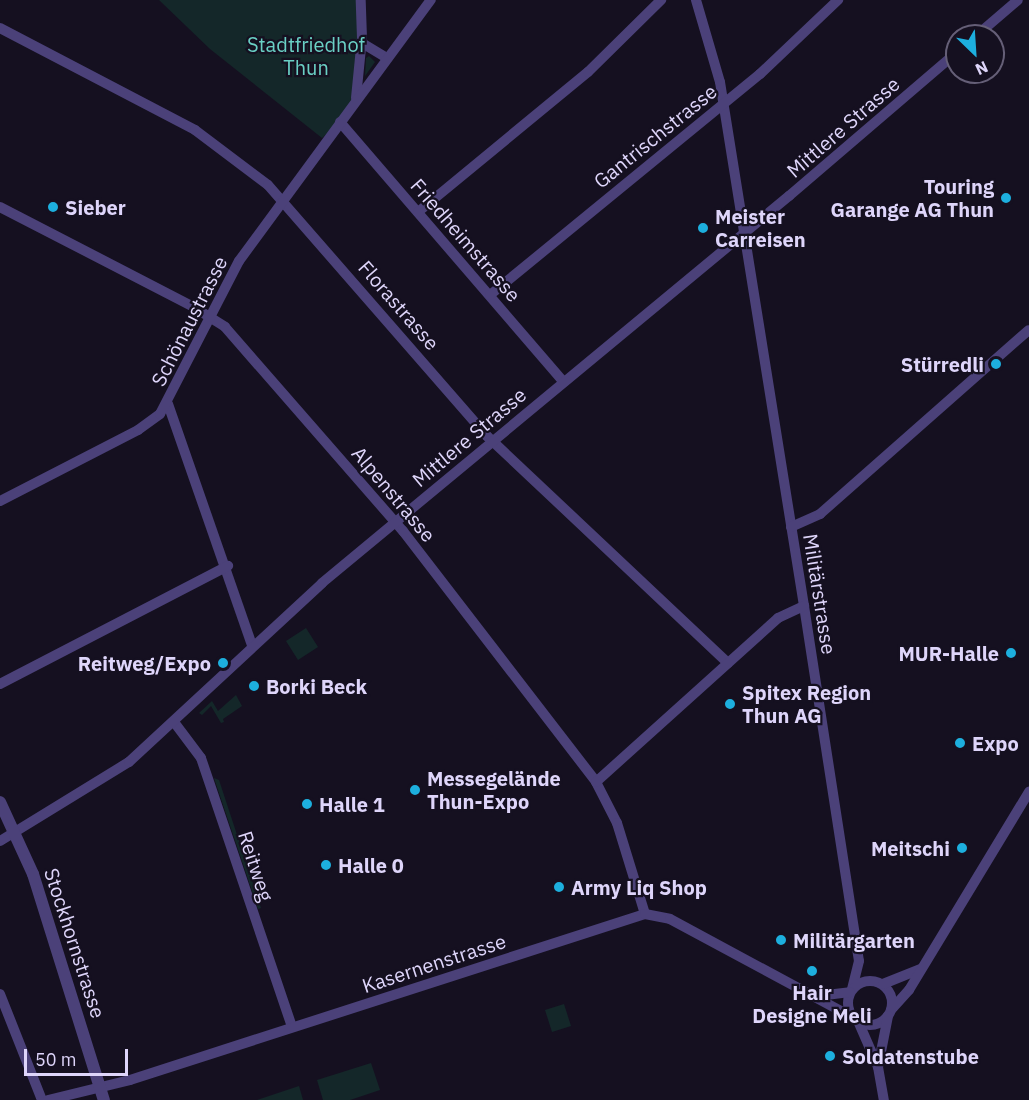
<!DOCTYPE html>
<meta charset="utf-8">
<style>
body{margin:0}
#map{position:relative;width:1029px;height:1100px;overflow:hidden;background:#151020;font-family:"IBM Plex Sans",sans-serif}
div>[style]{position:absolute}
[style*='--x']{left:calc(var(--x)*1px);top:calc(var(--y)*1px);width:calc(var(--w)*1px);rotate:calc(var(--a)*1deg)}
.green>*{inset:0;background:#142729}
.minor>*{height:10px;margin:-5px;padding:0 5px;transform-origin:5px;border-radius:5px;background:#4b4179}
.minor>.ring{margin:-5px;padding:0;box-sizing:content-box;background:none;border:10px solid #4b4179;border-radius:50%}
.tertiary>*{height:12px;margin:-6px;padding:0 6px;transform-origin:6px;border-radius:6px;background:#4b4179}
.dots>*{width:16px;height:16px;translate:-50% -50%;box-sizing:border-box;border:3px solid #151020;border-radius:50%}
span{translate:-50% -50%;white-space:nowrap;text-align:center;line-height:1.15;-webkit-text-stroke:4.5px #151020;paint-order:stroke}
.park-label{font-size:20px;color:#6ad0c5}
.street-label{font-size:20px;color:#ded5fa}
.poi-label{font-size:20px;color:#ded5fa;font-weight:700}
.right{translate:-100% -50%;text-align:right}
.left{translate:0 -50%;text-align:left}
.north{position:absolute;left:945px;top:24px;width:60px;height:60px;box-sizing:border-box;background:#151020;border:2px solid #655f77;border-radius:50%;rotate:155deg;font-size:16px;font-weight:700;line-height:24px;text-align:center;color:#ded5fa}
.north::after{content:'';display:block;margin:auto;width:21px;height:27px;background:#1dafde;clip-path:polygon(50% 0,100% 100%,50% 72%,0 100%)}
.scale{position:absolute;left:24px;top:1049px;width:104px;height:27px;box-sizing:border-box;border:3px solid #ded5fa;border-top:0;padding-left:8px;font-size:18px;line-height:21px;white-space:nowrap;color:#ded5fa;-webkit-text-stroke:4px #151020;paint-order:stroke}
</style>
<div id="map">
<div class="green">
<i style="clip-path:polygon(159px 0,361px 0,356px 98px,340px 122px,322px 138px,210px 49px)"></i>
<i style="clip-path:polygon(369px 56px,375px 62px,365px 76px,366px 58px)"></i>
<i style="clip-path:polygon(306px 628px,318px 647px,298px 660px,286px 641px)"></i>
<i style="clip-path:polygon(236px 695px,242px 706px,223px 719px,224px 722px,221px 723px,211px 706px,202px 715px,199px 713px,212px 701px,218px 711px)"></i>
<i style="clip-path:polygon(214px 778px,219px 780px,261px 908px,258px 909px)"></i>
<i style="clip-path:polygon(564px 1004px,571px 1026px,552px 1032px,545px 1010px)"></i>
<i style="clip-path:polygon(371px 1063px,380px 1090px,350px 1100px,323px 1100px,317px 1080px)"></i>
<i style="clip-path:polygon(299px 1086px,303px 1100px,257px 1100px)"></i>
</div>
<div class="minor">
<i style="--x:696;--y:0;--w:85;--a:73.7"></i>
<i style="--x:720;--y:82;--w:531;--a:80.89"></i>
<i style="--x:804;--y:606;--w:359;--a:81.2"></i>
<i style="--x:859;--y:961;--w:29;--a:104"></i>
<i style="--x:0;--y:28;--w:220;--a:27.6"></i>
<i style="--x:195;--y:130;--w:91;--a:37"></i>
<i style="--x:268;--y:185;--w:333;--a:48.9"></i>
<i style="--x:487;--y:436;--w:331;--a:43.3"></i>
<i style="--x:976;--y:36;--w:55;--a:-40.6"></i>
<i style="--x:362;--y:43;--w:29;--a:31"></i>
<i style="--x:356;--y:98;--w:60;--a:-84.3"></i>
<i style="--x:362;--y:38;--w:38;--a:-92"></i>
<i style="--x:340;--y:122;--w:343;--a:49.3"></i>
<i style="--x:0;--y:207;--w:216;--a:27.3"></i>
<i style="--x:192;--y:306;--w:39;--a:32"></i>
<i style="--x:225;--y:327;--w:271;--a:48.9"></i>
<i style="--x:403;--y:531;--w:317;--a:52.4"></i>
<i style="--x:596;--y:782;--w:46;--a:62.9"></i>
<i style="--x:617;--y:823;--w:95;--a:72.9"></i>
<i style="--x:418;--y:212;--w:220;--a:-39.5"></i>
<i style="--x:588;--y:72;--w:103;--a:-44.6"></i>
<i style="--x:490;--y:295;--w:349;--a:-39.3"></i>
<i style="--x:760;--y:74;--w:108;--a:-43.5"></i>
<i style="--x:168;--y:404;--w:255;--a:70.8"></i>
<i style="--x:0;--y:501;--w:155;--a:-27.2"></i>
<i style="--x:138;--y:430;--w:27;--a:-36"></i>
<i style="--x:160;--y:414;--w:172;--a:-62.7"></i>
<i style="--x:239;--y:261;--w:324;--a:-53.7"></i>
<i style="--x:791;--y:527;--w:32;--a:-24"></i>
<i style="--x:820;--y:514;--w:278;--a:-41.4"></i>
<i style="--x:0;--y:684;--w:257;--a:-27.4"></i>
<i style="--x:174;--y:722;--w:45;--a:53.1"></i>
<i style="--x:201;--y:758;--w:284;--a:71.3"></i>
<i style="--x:596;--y:782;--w:245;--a:-42"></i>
<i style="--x:778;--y:618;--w:29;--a:-25"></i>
<i style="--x:0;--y:841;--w:151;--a:-31.5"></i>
<i style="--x:129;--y:762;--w:263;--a:-42.8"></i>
<i style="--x:322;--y:583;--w:607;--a:-39.65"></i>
<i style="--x:789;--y:196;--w:221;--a:-40.6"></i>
<i class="ring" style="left:848px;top:981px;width:34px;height:34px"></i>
<i style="--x:883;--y:984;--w:40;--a:-22"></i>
<i style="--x:0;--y:994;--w:114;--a:68.4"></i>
<i style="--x:818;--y:996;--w:32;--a:-7"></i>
<i style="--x:891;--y:1010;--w:27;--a:-48"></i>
<i style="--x:909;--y:990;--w:232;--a:-58.8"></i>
<i style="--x:858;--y:1021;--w:50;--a:66.5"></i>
<i style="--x:878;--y:1067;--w:34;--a:80"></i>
<i style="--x:878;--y:1067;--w:52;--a:-78.9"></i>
<i style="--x:48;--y:1100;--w:84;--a:-13.7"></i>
<i style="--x:130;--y:1080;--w:541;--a:-17.87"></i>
<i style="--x:645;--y:914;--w:25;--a:11"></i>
<i style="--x:670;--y:919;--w:207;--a:28.3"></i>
</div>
<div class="tertiary">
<i style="--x:0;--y:802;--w:79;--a:65.4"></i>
<i style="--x:33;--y:874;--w:237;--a:72.6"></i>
</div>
<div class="dots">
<i style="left:1006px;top:198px;background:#1dafde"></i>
<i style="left:53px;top:207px;background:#1dafde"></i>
<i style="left:703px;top:228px;background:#1dafde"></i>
<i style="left:996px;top:364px;background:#1dafde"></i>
<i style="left:1011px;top:653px;background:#1dafde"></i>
<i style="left:223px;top:663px;background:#1dafde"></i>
<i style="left:254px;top:686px;background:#1dafde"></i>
<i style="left:730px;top:704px;background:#1dafde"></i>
<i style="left:960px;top:743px;background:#1dafde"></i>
<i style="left:415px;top:790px;background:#1dafde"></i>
<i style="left:307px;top:804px;background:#1dafde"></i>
<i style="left:962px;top:848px;background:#1dafde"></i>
<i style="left:326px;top:865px;background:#1dafde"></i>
<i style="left:559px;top:887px;background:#1dafde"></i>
<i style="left:781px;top:940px;background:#1dafde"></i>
<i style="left:812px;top:971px;background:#1dafde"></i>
<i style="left:830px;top:1056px;background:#1dafde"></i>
</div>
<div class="park-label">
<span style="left:306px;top:56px">Stadtfriedhof<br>Thun</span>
</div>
<div class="street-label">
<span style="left:843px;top:127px;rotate:-41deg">Mittlere Strasse</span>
<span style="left:655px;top:136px;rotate:-39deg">Gantrischstrasse</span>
<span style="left:466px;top:240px;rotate:49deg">Friedheimstrasse</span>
<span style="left:399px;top:305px;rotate:49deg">Florastrasse</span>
<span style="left:189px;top:321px;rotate:-63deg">Schönaustrasse</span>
<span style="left:469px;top:437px;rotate:-40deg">Mittlere Strasse</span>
<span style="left:394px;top:494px;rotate:50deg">Alpenstrasse</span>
<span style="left:820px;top:594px;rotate:81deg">Militärstrasse</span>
<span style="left:256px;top:866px;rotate:72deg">Reitweg</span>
<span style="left:75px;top:943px;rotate:72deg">Stockhornstrasse</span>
<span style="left:434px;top:963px;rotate:-18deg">Kasernenstrasse</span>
</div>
<div class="poi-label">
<span class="right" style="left:994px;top:198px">Touring<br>Garange AG Thun</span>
<span class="left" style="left:65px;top:207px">Sieber</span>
<span class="left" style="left:715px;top:228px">Meister<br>Carreisen</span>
<span class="right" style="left:984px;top:364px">Stürredli</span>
<span class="right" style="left:999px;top:653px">MUR-Halle</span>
<span class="right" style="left:211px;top:663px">Reitweg/Expo</span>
<span class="left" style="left:266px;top:686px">Borki Beck</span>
<span class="left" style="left:742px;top:704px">Spitex Region<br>Thun AG</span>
<span class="left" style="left:972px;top:743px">Expo</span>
<span class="left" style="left:427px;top:790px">Messegelände<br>Thun-Expo</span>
<span class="left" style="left:319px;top:804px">Halle 1</span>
<span class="right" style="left:950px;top:848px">Meitschi</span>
<span class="left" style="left:338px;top:865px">Halle 0</span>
<span class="left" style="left:571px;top:887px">Army Liq Shop</span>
<span class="left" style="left:793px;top:940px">Militärgarten</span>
<span style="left:812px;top:1004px">Hair<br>Designe Meli</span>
<span class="left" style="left:842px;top:1056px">Soldatenstube</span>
</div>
<div class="north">N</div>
<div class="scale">50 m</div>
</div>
